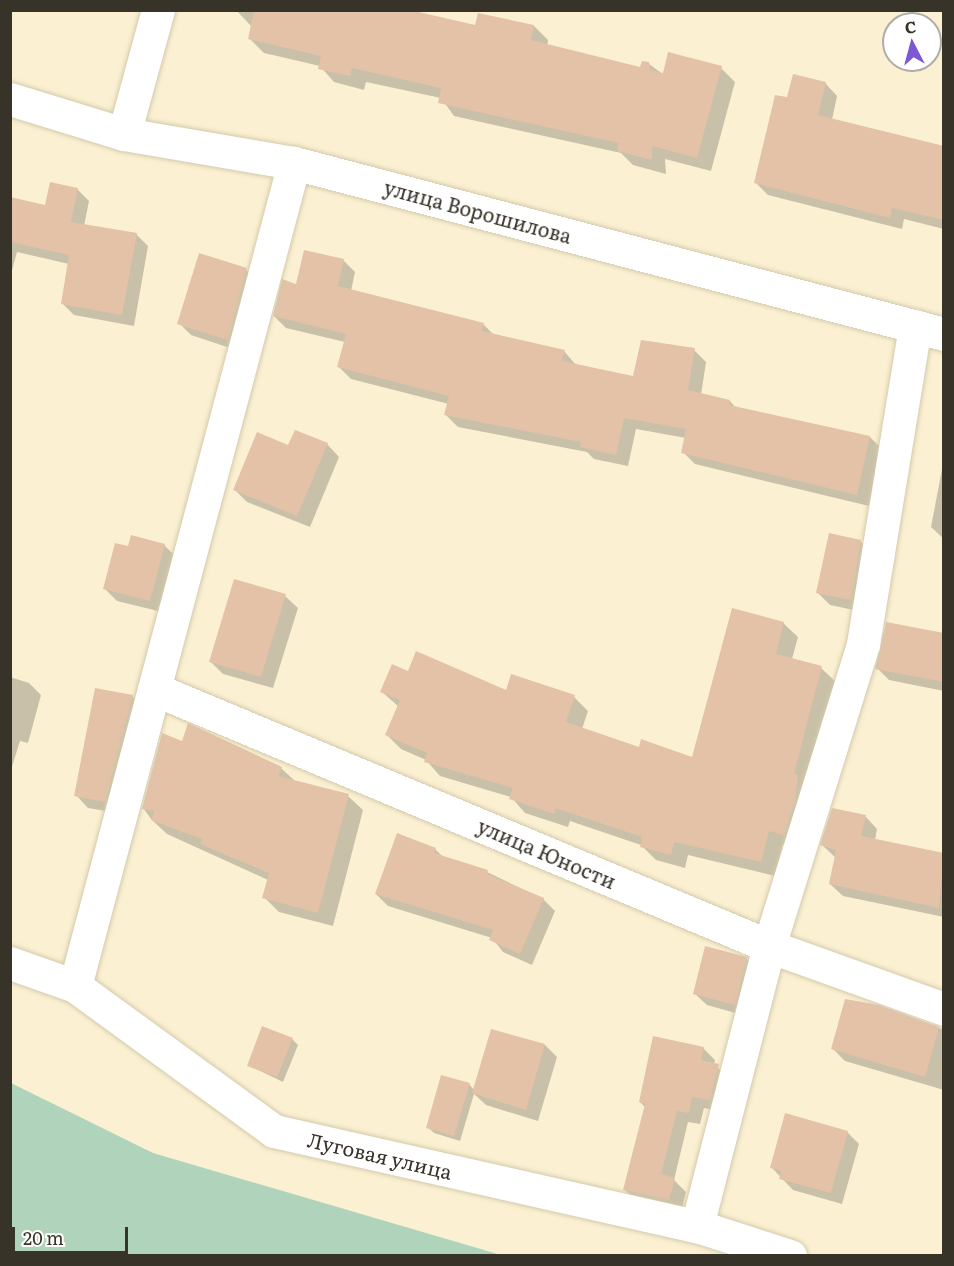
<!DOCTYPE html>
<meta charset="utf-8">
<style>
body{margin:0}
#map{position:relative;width:954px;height:1266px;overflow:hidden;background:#fbf1d2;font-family:Literata,serif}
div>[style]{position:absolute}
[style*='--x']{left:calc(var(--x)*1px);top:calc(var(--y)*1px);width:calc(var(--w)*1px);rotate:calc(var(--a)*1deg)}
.water>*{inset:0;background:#b0d4bb}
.shadow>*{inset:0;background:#0003}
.building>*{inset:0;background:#e3c2a8}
.roads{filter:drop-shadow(0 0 2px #d4c9ac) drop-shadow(0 0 2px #d4c9ac)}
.minor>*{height:33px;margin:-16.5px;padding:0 16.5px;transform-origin:16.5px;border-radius:16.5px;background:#fff}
span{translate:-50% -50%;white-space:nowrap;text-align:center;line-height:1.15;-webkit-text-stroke:4.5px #fff;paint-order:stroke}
.street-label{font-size:20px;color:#383328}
.frame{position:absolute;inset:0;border:12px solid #383328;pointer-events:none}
.north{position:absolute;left:882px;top:12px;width:60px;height:60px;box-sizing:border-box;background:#fff;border:2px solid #afada9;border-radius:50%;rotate:354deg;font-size:16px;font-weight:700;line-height:24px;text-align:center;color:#383328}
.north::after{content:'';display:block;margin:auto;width:21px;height:27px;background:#7c59d3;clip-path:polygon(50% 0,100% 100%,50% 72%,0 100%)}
.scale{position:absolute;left:12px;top:1227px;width:116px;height:27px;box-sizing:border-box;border:3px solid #383328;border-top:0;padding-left:8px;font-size:18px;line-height:21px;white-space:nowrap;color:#383328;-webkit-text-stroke:4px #fff;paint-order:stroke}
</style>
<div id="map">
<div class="water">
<i style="clip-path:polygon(11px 1083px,153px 1153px,501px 1255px,11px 1255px)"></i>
</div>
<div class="shadow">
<i style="clip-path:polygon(236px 10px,403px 10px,477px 27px,534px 26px,548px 40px,547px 46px,641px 69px,649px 64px,664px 75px,721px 68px,735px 82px,711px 171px,665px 159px,666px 174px,633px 165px,621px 153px,454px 116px,441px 98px,366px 82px,364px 90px,334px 82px,320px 66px,264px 53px,250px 39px,252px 27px)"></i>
<i style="clip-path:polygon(825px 83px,837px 96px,832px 120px,944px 147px,944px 229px,904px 219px,902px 229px,768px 195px,756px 183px,788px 99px)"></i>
<i style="clip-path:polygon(77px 189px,89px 201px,84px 226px,136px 234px,148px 246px,134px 326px,74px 315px,62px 303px,69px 264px,17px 252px,10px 278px,10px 198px,46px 206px)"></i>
<i style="clip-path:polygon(343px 260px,355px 272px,351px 291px,483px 324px,495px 336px,564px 351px,576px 365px,635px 378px,694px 350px,706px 362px,701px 395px,730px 401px,736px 408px,870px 437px,882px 449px,869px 506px,695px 464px,683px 452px,686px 438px,636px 429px,628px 466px,594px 459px,587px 452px,458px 427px,446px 415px,449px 404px,351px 379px,339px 367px,345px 342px,286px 328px,274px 316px,297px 286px)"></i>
<i style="clip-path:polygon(246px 270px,258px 282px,239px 351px,191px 335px,179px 323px)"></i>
<i style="clip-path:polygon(327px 444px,339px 457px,310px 527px,247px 502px,235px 490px,289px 447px)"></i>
<i style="clip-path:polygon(943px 464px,944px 465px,944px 539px,931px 527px)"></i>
<i style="clip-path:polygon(860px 541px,872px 553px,863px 612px,830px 605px,818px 593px)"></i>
<i style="clip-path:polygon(164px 545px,176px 557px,162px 612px,117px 601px,105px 589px,129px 548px)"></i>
<i style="clip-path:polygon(285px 596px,298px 608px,273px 688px,223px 674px,211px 662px)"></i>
<i style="clip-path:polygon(783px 623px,798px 637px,792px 659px,821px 668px,836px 682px,798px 849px,783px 844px,775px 876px,688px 855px,685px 868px,656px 860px,641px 845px,570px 821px,568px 827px,525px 813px,511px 797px,440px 776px,426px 760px,401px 749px,387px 735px,399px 707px,382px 692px,409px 673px,507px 692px,574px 697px,588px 711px,582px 729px,640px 749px,693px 759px)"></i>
<i style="clip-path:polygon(944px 635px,944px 691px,889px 680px,877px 668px)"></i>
<i style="clip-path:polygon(10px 677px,29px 683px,41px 695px,28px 743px,20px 741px,10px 773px)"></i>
<i style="clip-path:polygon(132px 696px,144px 708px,117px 813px,88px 808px,76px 795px)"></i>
<i style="clip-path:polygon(183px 743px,281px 768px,296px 782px,348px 796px,363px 810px,333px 926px,279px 912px,264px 897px,268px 880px,167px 834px,152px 820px,143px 808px)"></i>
<i style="clip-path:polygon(865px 816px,877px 829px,875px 840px,944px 854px,944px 917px,843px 896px,830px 884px,836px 858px,822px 845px)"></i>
<i style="clip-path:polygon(435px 849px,443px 857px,487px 872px,543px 899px,555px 911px,532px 965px,503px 952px,492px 938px,388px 906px,376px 894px)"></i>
<i style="clip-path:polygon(746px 958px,758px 971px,746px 1016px,707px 1005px,694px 993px)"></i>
<i style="clip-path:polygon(937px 1028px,944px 1029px,944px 1090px,845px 1061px,833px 1049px)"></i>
<i style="clip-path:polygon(292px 1039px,298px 1045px,283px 1082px,248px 1065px)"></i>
<i style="clip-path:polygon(545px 1045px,557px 1057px,538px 1121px,486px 1105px,474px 1094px,460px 1141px,434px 1133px,428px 1127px,469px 1084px,474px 1090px)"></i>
<i style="clip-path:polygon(703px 1048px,715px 1060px,714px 1065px,731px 1078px,722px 1112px,704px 1108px,700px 1124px,688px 1122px,674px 1180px,686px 1192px,681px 1212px,637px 1202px,625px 1190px,645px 1107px,640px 1102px)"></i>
<i style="clip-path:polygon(847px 1132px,859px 1144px,842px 1204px,793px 1190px,772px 1168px)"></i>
</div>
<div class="building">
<i style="clip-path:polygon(254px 10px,410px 10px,475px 25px,478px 13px,534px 25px,531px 40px,640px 67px,642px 61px,649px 62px,650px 70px,663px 73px,668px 52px,722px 66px,697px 158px,652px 146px,652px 160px,617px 151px,619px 143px,438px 103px,441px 88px,352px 68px,350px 76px,318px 69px,321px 56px,248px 39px)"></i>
<i style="clip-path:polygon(793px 74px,826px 82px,818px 115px,944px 146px,944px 220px,892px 208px,890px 218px,754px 183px,775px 95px,787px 97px)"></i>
<i style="clip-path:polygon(50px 182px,78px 188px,71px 222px,137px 233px,122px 315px,61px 304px,69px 255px,10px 242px,10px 197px,45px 205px)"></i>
<i style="clip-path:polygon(304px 250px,344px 259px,338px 286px,484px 323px,482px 331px,565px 350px,562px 361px,633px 376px,641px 340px,695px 348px,688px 390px,730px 400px,729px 405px,870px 436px,857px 495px,681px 453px,686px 429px,624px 418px,616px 455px,580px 447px,581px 442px,444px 415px,449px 396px,337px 367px,346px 334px,273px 316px,282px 279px,296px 284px)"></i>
<i style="clip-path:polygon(199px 253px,247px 268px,228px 340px,177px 324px)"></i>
<i style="clip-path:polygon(295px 430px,328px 443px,297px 516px,233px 490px,257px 432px,288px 445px)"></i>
<i style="clip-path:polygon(829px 533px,861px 540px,851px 600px,816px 593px)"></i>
<i style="clip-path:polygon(131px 535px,165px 544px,150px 601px,103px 589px,115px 543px,128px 546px)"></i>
<i style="clip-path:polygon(234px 579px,286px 594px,261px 677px,209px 662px)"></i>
<i style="clip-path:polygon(732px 608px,784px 622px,776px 654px,822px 666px,794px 774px,798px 775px,795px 801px,784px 835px,769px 831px,761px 862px,674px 842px,671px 855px,640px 847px,642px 837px,555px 808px,554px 814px,509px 799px,513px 788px,424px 762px,427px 753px,385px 735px,400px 700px,380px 692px,392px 664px,408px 671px,416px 651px,506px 690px,511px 674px,575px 695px,566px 722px,639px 747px,641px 739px,692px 757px)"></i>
<i style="clip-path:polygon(886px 622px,944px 633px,944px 682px,875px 669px)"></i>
<i style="clip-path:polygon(95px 688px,133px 695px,105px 802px,74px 796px)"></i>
<i style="clip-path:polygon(188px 723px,282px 767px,278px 776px,349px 794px,318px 913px,262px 898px,269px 873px,200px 844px,202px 839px,151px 820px,154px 811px,142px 809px,162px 733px,182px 741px)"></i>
<i style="clip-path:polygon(832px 808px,866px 815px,861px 836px,944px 853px,939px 908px,829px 884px,836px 850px,820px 845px)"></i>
<i style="clip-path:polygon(397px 833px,436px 848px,434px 853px,488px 870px,487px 874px,544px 898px,520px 954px,489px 940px,493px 930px,375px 894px)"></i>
<i style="clip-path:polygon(705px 946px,747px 957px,735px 1005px,693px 994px)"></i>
<i style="clip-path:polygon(845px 999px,879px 1005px,939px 1027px,925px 1077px,831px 1049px)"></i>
<i style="clip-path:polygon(262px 1026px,293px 1038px,277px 1077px,247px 1066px)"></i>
<i style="clip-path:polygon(491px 1029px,545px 1044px,526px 1110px,472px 1093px)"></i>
<i style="clip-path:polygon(653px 1036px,704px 1047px,701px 1060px,719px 1064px,710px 1100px,692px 1097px,689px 1113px,677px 1111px,661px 1174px,675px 1178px,669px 1200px,623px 1190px,645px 1104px,639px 1102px)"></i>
<i style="clip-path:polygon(441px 1075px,470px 1083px,454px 1136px,426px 1128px)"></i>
<i style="clip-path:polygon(785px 1113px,848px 1131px,831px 1193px,779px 1179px,781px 1171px,770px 1168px)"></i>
</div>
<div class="roads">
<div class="minor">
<i style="--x:10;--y:99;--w:119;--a:17.1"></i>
<i style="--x:124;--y:134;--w:172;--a:9.7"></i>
<i style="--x:294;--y:163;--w:672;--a:14.74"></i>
<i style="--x:124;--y:134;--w:129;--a:-74.7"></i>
<i style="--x:154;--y:689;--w:667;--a:22.68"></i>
<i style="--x:769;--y:946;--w:186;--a:19.8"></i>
<i style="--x:10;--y:963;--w:69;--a:19.5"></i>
<i style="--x:75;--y:986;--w:246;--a:36.1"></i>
<i style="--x:274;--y:1131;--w:434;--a:12.7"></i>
<i style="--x:697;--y:1226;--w:98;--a:17.9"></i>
<i style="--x:75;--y:986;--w:852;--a:-75.1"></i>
<i style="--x:697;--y:1226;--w:289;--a:-75.6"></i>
<i style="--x:769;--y:946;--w:316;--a:-72.7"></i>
<i style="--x:863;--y:644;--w:322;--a:-80.7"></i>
</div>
</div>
<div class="street-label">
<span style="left:478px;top:211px;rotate:15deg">улица Ворошилова</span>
<span style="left:547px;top:853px;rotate:23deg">улица Юности</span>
<span style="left:380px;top:1155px;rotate:13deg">Луговая улица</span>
</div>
<div class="frame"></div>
<div class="north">С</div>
<div class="scale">20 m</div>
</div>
